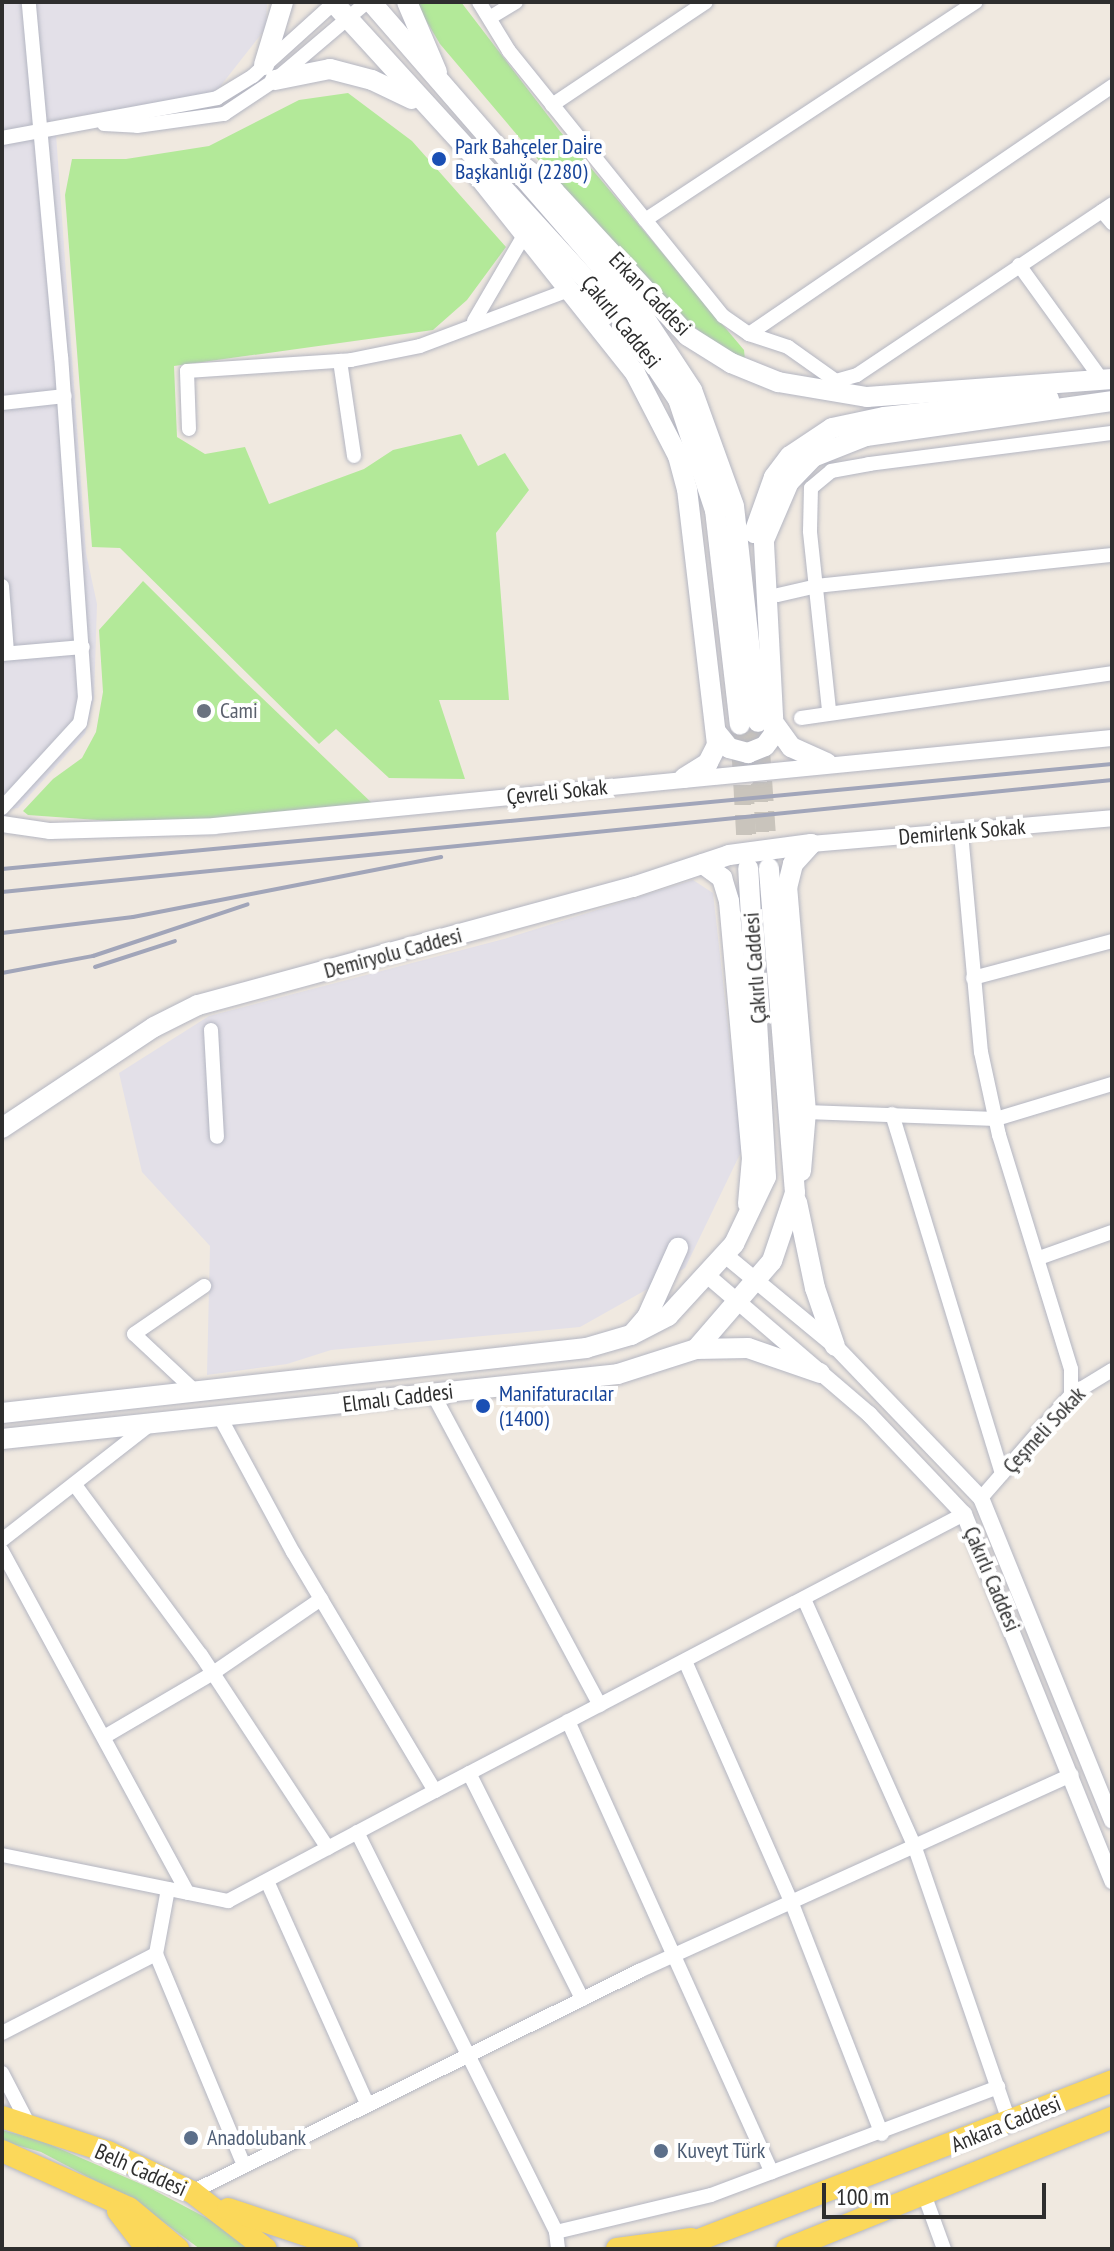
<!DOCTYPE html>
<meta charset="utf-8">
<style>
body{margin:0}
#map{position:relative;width:1114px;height:2251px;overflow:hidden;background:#f0e9e0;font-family:"PT Sans Narrow",sans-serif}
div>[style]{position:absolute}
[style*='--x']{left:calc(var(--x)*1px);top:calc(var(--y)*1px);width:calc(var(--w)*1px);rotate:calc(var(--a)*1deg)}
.industrial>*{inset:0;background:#e3e0e8}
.green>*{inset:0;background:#b3e999}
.secondary-tunnel>*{height:20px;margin-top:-10px;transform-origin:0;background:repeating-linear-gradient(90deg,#c9c4bc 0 20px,transparent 0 30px)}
.roads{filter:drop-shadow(0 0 2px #b4b6c2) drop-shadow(0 0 2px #b4b6c2)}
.minor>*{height:14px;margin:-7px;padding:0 7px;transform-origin:7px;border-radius:7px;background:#fff}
.tertiary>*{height:16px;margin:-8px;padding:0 8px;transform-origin:8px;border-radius:8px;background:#fff}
.secondary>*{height:20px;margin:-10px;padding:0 10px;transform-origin:10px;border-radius:10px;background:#fff}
.primary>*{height:22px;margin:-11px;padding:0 11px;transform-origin:11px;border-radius:11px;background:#fbd85a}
.rail>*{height:4px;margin:-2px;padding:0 2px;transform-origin:2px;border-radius:2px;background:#a1a5b9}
.dots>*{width:22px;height:22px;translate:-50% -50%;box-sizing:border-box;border:4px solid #fff;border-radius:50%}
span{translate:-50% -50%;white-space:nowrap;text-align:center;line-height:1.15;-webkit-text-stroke:8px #fff;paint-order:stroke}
.transit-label{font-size:22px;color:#164399}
.left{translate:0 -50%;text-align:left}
.street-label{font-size:22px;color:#2e2e2e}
.worship-label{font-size:22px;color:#5b616d}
.service-label{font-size:22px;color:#4e5e75}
.frame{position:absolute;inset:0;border:4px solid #2e2e2e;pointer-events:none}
.scale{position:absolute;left:822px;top:2183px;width:224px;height:36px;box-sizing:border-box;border:4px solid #2e2e2e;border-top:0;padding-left:10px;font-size:24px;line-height:28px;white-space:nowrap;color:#2e2e2e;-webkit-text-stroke:6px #fff;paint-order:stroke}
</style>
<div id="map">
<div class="industrial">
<i style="clip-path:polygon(2px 2px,267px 2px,266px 28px,215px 93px,55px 120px,86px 553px,97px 604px,94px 698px,85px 734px,18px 808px,2px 810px)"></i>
<i style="clip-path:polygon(693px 880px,713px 893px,742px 1150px,685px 1268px,580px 1327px,331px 1350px,287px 1364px,207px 1375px,210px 1246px,142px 1172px,119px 1073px,209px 1016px,504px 939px)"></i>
</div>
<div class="green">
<i style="clip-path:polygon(415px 2px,461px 2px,559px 130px,744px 350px,745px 360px,705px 336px,641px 281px,440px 44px)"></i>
<i style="clip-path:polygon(348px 93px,412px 141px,506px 247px,467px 300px,433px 330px,174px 366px,177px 437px,205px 454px,245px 447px,269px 504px,364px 469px,393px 450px,461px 434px,478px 466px,505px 453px,529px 490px,496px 533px,509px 700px,439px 700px,465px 779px,389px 778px,336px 729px,319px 744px,120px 548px,92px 547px,65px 195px,72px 159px,126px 159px,209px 146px,299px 100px)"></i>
<i style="clip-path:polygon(143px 581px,240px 677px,374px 805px,153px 824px,28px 815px,23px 811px,53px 779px,82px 758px,96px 732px,103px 692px,99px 630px)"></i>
<i style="clip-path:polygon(2px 2130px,42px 2141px,148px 2187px,218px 2224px,249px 2249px,200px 2249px,139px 2204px,41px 2152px,2px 2141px)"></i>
</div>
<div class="secondary-tunnel">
<i style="--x:758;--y:722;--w:142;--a:86"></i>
<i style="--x:740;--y:725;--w:144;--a:86.8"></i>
</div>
<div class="roads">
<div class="minor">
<i style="--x:479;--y:2;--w:57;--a:58.5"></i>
<i style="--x:509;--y:51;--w:341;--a:51.1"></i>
<i style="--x:723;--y:316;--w:32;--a:35"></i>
<i style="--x:749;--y:334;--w:41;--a:18.4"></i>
<i style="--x:788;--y:347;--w:59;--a:35.3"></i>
<i style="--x:836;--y:381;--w:22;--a:-16"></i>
<i style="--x:857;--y:375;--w:307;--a:-33.8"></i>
<i style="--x:491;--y:17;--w:29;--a:-31"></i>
<i style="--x:552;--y:105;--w:185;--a:-33.8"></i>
<i style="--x:104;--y:124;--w:33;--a:3"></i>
<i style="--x:137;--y:126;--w:88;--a:-7.9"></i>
<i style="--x:224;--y:114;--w:61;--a:-33.7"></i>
<i style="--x:275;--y:80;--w:121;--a:-40.3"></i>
<i style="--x:2;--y:138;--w:219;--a:-10.5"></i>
<i style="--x:217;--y:98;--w:42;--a:-31.4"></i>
<i style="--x:253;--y:76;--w:110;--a:-42.1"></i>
<i style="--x:1102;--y:211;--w:16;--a:50"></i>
<i style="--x:645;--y:220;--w:396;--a:-33.4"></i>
<i style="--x:1019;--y:265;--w:142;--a:54.2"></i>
<i style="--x:474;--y:321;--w:97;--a:-59.7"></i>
<i style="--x:749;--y:334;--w:440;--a:-34.3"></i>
<i style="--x:340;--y:361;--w:96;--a:81.6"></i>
<i style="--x:2;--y:403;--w:63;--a:-6.3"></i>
<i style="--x:189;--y:429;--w:58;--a:-92"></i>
<i style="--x:187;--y:371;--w:164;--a:-3.8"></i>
<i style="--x:351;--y:360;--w:70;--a:-11.5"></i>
<i style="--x:420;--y:346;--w:159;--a:-20.6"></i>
<i style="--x:2;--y:586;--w:67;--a:85.7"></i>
<i style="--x:778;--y:595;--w:39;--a:-13"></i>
<i style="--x:816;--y:586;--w:298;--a:-6"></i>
<i style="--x:2;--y:654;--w:81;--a:-4.9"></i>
<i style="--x:829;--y:710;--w:180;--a:-96.1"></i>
<i style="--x:810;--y:531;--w:43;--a:-88.7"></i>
<i style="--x:811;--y:488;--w:26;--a:-40"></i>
<i style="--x:831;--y:471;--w:39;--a:-10"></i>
<i style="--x:869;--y:464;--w:245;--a:-7.3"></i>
<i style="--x:801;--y:718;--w:314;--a:-8.2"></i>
<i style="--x:2;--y:808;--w:115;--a:-47.5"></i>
<i style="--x:80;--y:723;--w:25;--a:-79"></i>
<i style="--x:85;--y:698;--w:342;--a:-94"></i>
<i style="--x:61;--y:357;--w:356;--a:-95.2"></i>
<i style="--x:961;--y:833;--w:220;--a:84.8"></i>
<i style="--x:981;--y:1052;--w:85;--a:77.8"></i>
<i style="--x:999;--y:1135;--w:245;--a:72.9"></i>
<i style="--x:1071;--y:1369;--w:26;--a:90"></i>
<i style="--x:973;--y:978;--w:144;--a:-14.9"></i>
<i style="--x:211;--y:1030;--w:107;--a:86.8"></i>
<i style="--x:806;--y:1112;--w:190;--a:2.1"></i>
<i style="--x:996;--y:1119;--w:121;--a:-16.8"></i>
<i style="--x:892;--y:1114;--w:376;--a:73"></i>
<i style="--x:1039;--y:1258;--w:77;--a:-19.6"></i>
<i style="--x:197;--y:1393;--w:86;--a:-136.9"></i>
<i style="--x:134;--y:1334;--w:85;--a:-34.4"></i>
<i style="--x:433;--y:1394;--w:353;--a:61.8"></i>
<i style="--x:221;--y:1419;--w:151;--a:61.6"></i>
<i style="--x:293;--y:1552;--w:278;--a:59.3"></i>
<i style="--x:435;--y:1791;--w:597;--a:-27.64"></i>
<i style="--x:75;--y:1485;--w:212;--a:53.5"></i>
<i style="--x:201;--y:1655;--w:231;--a:56.7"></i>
<i style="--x:981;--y:1498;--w:137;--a:-48.9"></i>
<i style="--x:1071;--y:1395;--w:48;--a:-31.4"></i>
<i style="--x:2;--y:1540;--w:187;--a:-38"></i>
<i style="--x:2;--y:1551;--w:389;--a:61.5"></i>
<i style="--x:804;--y:1599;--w:269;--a:65.9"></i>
<i style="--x:914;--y:1845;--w:295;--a:71"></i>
<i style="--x:685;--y:1661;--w:262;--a:66.2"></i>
<i style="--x:791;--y:1901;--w:250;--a:68.7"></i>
<i style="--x:568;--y:1721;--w:495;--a:65.7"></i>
<i style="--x:104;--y:1737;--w:126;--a:-30.4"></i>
<i style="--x:213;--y:1673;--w:131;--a:-34.4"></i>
<i style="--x:469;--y:1773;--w:253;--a:63.4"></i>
<i style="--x:357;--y:1832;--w:447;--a:63.5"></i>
<i style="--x:556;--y:2232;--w:17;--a:83"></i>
<i style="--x:2;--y:1855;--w:231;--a:11.5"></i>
<i style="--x:228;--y:1901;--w:234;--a:-28"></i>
<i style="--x:267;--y:1881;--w:244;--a:65.8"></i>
<i style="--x:168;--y:1889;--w:66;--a:100.5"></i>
<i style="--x:156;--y:1954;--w:226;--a:67.4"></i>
<i style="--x:2;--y:2033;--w:173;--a:-27.2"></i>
<i style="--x:2;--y:2073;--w:61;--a:62.6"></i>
<i style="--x:192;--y:2192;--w:499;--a:-26.3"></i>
<i style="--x:639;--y:1971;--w:475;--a:-24.4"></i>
<i style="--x:924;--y:2194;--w:59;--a:70"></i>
<i style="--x:556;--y:2232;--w:159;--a:-13.4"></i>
<i style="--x:711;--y:2195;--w:307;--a:-20.6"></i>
</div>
<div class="tertiary">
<i style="--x:2;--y:824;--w:49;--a:8.3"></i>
<i style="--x:50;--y:831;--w:164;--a:-1.7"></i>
<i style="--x:214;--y:826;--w:902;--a:-5.6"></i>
<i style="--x:811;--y:844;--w:302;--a:-4.9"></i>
<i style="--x:725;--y:1255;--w:143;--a:39.6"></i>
<i style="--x:835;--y:1346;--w:211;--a:46.2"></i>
<i style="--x:981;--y:1498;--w:348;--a:67.9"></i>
<i style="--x:709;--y:1277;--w:211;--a:40.6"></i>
<i style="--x:869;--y:1414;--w:138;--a:46.5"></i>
<i style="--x:964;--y:1514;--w:396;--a:68"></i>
</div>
<div class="secondary">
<i style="--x:333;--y:2;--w:437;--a:47.6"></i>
<i style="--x:628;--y:325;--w:89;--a:56"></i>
<i style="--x:678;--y:399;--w:117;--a:71.6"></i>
<i style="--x:715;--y:510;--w:216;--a:83.4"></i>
<i style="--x:371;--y:2;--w:413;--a:49"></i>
<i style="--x:642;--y:314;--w:91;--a:56.7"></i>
<i style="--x:692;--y:390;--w:123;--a:70.1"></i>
<i style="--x:734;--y:506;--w:217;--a:83.7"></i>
<i style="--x:407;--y:2;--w:76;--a:66.8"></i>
<i style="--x:264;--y:65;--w:66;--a:-73.2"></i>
<i style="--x:275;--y:80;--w:56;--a:-11.3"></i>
<i style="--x:330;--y:69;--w:43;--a:14.7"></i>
<i style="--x:372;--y:80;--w:44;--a:25.4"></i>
<i style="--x:472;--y:168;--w:262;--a:51.5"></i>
<i style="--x:635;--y:373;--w:93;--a:62.6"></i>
<i style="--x:678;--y:456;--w:34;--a:75"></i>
<i style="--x:687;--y:489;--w:258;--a:83.3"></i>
<i style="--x:717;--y:745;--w:20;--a:117"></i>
<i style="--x:708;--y:763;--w:28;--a:148"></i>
<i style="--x:525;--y:168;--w:37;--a:38"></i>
<i style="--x:554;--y:191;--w:197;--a:47.3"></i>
<i style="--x:688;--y:336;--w:51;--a:32.1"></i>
<i style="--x:731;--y:363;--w:51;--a:22"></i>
<i style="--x:778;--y:382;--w:90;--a:9.6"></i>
<i style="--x:867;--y:397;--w:246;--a:-4.2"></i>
<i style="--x:754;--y:533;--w:59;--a:-70.3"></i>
<i style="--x:774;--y:477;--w:26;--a:-53"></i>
<i style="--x:790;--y:456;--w:50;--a:-33.7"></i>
<i style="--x:832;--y:428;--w:53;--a:-11.9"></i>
<i style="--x:884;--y:417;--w:166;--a:-6.2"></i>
<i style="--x:776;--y:726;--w:26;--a:54"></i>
<i style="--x:791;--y:747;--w:39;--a:24"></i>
<i style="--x:717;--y:733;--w:19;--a:51"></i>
<i style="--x:729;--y:748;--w:20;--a:15"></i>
<i style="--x:748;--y:753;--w:18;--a:-22"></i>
<i style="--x:765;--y:746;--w:15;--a:-53"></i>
<i style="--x:774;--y:734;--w:194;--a:-93"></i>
<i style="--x:764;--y:540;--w:63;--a:-66.7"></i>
<i style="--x:789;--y:482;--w:35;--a:-46"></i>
<i style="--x:813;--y:457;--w:57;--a:-21.6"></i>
<i style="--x:866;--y:436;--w:248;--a:-8.1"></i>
<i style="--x:703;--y:864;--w:24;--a:36"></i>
<i style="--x:722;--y:878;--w:24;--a:73"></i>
<i style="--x:729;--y:901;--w:258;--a:84.9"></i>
<i style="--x:752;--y:1158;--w:46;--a:95"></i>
<i style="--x:2;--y:1128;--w:182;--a:-33.6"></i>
<i style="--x:154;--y:1027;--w:49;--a:-26.6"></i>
<i style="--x:198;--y:1005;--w:451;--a:-15.2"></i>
<i style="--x:633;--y:887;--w:101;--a:-18.4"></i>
<i style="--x:729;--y:855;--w:83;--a:-7.6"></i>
<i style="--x:801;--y:1171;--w:59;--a:-85.2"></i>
<i style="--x:806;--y:1112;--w:225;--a:-94.8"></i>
<i style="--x:787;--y:888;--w:25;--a:-76"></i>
<i style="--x:793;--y:864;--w:27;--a:-48"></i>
<i style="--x:797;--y:1202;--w:88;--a:78.2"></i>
<i style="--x:815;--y:1288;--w:61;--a:71"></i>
<i style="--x:634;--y:1332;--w:20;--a:-49"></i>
<i style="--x:647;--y:1317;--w:76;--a:-65.8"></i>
<i style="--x:696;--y:1349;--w:52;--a:-1.1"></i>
<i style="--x:748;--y:1348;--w:76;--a:19.1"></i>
<i style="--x:2;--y:1413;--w:588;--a:-6.35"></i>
<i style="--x:586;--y:1348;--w:47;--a:-16.1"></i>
<i style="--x:631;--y:1335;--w:42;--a:-27.2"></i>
<i style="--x:668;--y:1316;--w:98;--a:-47.5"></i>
<i style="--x:734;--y:1244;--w:74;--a:-64.5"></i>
<i style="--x:766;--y:1177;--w:309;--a:-93.3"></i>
<i style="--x:2;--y:1439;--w:619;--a:-6.02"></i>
<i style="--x:618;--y:1374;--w:82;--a:-17.8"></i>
<i style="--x:696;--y:1349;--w:116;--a:-49.2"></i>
<i style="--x:772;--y:1261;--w:72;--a:-71.3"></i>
<i style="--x:795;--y:1193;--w:326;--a:-94.6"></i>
</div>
<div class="primary">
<i style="--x:2;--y:2117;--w:112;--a:18.3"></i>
<i style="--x:108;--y:2152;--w:93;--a:25.5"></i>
<i style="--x:192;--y:2192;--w:93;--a:37.6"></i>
<i style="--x:2;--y:2151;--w:139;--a:24.2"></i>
<i style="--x:129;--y:2208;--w:64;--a:39.9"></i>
<i style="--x:228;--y:2209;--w:126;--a:18.4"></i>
<i style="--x:118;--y:2211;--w:48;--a:52.7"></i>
<i style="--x:617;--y:2249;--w:75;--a:-7.7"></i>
<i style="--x:675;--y:2249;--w:468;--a:-21"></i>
<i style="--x:787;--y:2249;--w:350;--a:-22"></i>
</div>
</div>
<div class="rail">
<i style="--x:2;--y:869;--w:1115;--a:-5.4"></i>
<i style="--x:2;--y:892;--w:1116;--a:-5.76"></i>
<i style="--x:2;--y:933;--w:132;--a:-7"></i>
<i style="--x:133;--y:917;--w:314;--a:-11"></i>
<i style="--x:95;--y:967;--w:84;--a:-18"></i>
<i style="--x:2;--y:973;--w:93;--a:-10.6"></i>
<i style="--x:93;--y:956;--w:163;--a:-18.5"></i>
</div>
<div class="dots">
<i style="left:439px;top:159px;background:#1a4fb4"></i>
<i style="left:204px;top:711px;background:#6b7280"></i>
<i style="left:483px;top:1406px;background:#1a4fb4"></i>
<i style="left:191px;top:2138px;background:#5c6f8a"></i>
<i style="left:661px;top:2151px;background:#5c6f8a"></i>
</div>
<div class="transit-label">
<span class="left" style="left:455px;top:159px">Park Bahçeler Dai̇re<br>Başkanlığı (2280)</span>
<span class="left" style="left:499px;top:1406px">Manifaturacılar<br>(1400)</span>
</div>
<div class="street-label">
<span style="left:650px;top:294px;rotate:46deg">Erkan Caddesi</span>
<span style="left:621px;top:322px;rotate:51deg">Çakırlı Caddesi</span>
<span style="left:557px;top:792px;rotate:-6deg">Çevreli Sokak</span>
<span style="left:962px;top:832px;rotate:-5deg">Demirlenk Sokak</span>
<span style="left:393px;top:953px;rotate:-15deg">Demiryolu Caddesi</span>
<span style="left:755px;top:968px;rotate:-94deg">Çakırlı Caddesi</span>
<span style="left:398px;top:1398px;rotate:-7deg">Elmalı Caddesi</span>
<span style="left:1044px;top:1430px;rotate:-47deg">Çeşmeli Sokak</span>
<span style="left:992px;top:1579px;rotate:67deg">Çakırlı Caddesi</span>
<span style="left:1006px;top:2124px;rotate:-22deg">Ankara Caddesi</span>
<span style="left:141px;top:2170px;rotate:24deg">Belh Caddesi</span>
</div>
<div class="worship-label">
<span class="left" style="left:220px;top:711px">Cami</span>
</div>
<div class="service-label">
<span class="left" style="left:207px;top:2138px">Anadolubank</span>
<span class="left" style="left:677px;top:2151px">Kuveyt Türk</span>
</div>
<div class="frame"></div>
<div class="scale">100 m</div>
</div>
